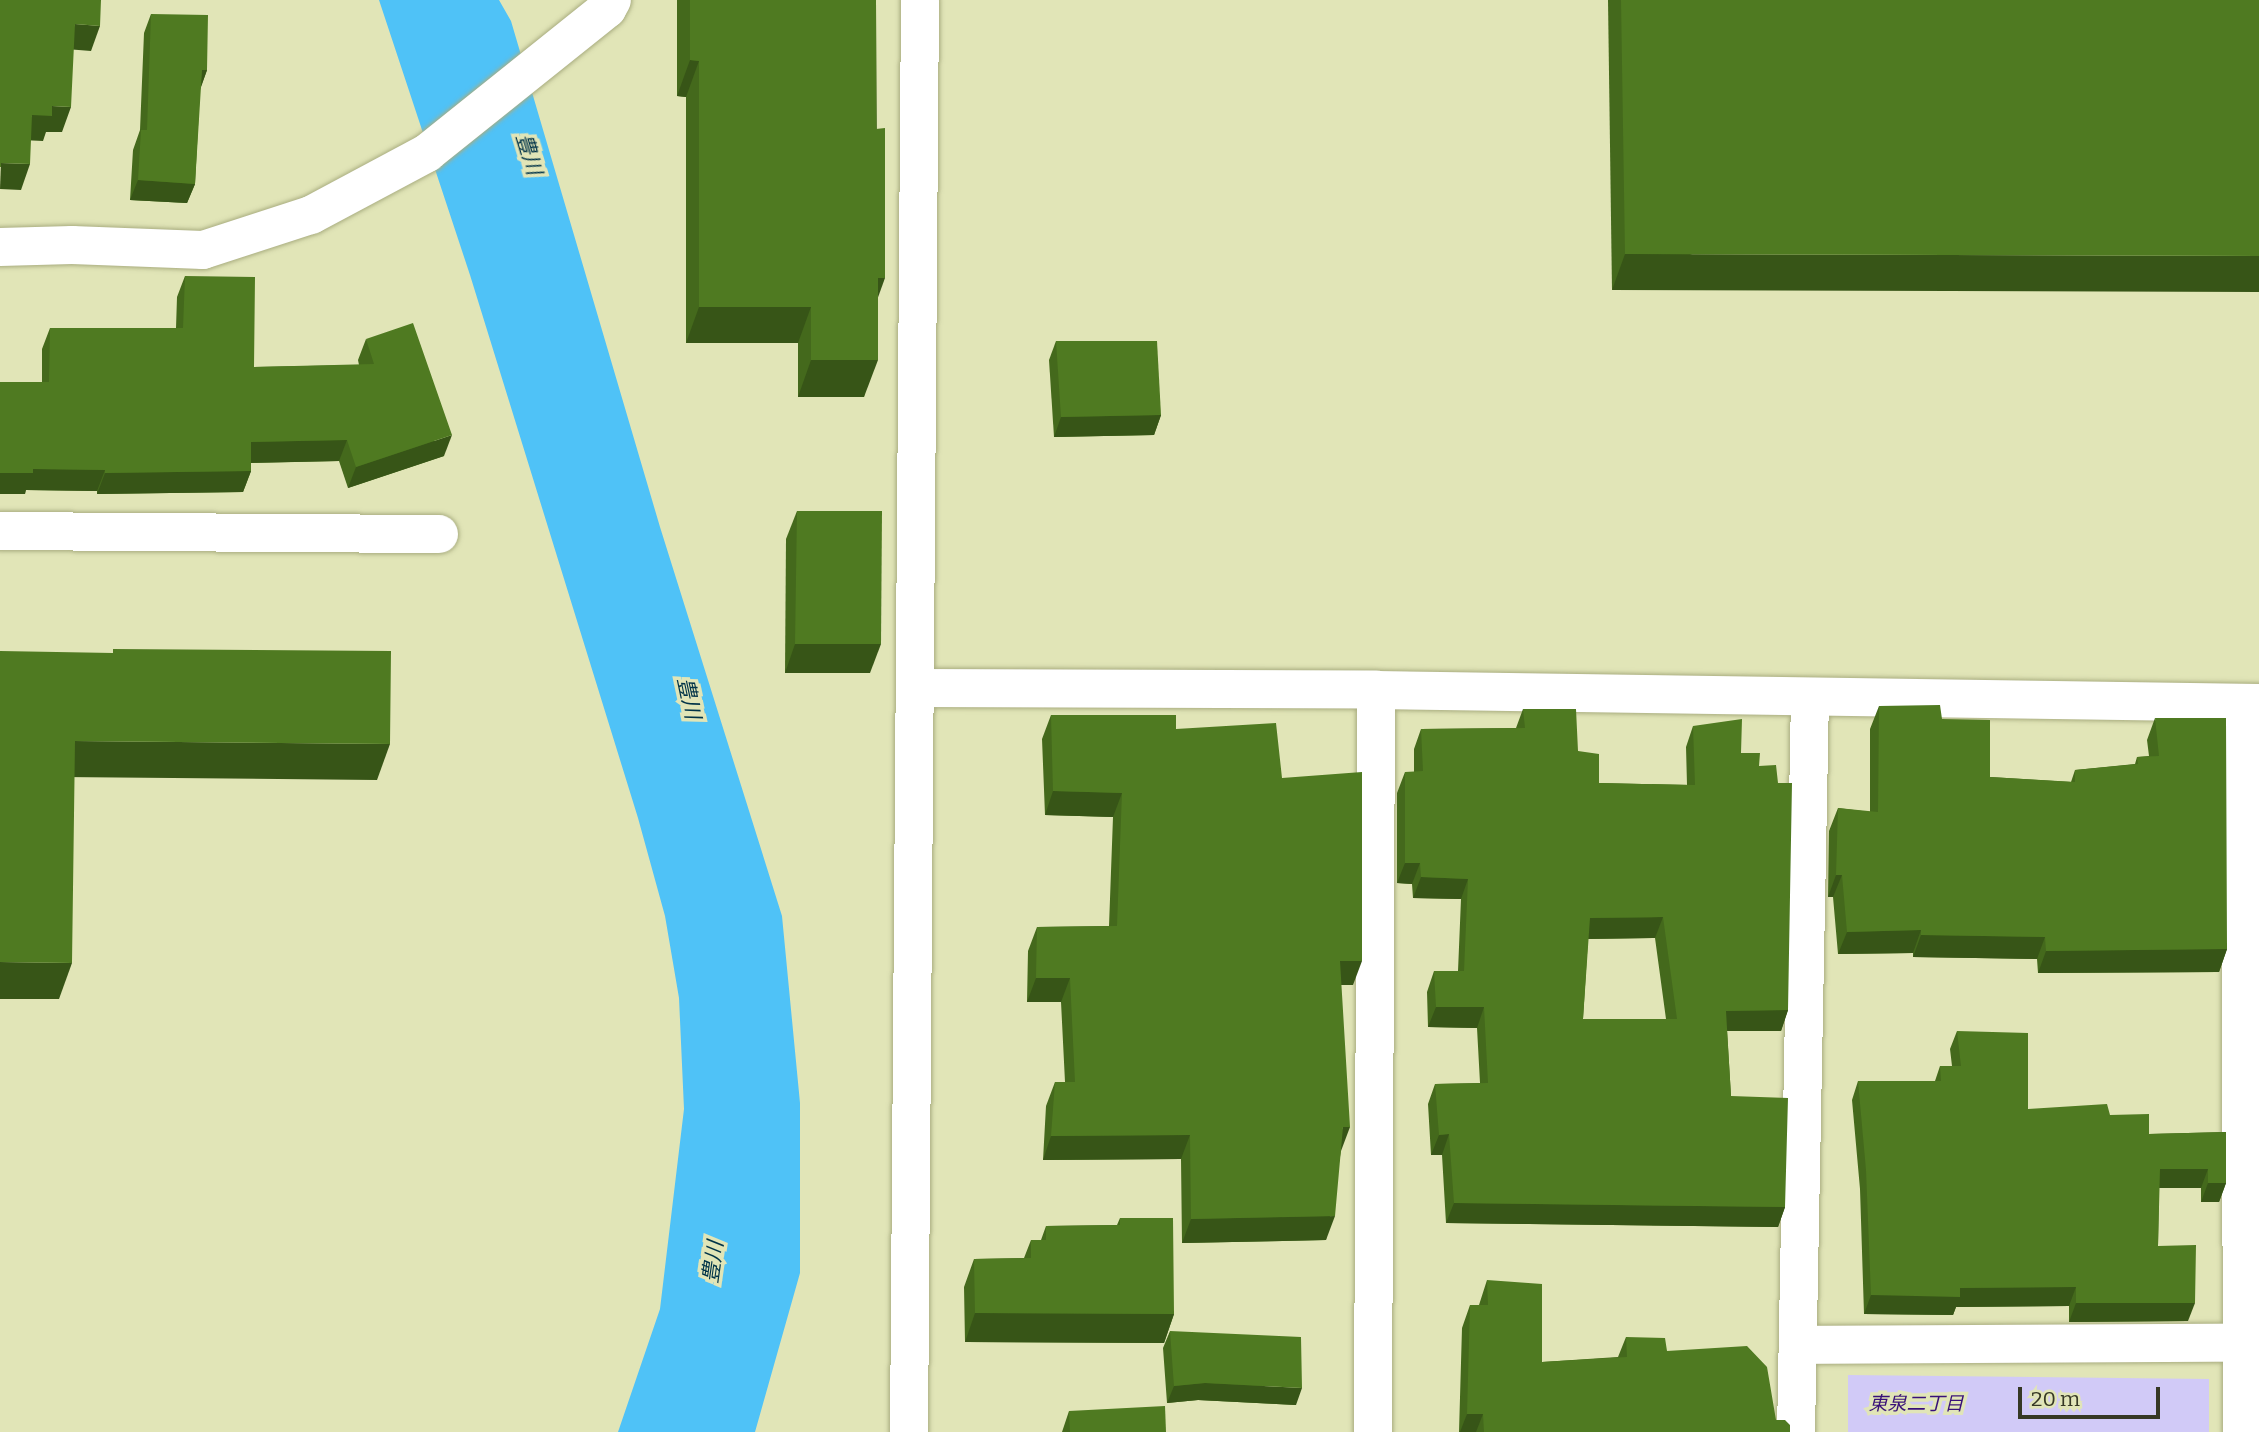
<!DOCTYPE html>
<meta charset="utf-8">
<style>
body{margin:0}
#map{position:relative;width:2259px;height:1432px;overflow:hidden;background:#e1e5b7;font-family:Bitter,"Noto Sans JP",serif}
div>[style]{position:absolute}
[style*='--x']{left:calc(var(--x)*1px);top:calc(var(--y)*1px);width:calc(var(--w)*1px);rotate:calc(var(--a)*1deg)}
.green>*{inset:0;background:#d1caf7}
.water>*{inset:0;background:#4fc2f7}
.roads{filter:drop-shadow(0 0 2px #a9ad80) drop-shadow(0 0 2px #a9ad80)}
.minor>*{height:38px;margin:-19px;padding:0 19px;transform-origin:19px;border-radius:19px;background:#fff}
.tertiary>*{height:38px;margin:-19px;padding:0 19px;transform-origin:19px;border-radius:19px;background:#fff}
.wall>*{inset:0;background:#44691c}
.shaded-wall>*{inset:0;background:#375517}
.building>*{inset:0;background:#4f7a21}
span{translate:-50% -50%;white-space:nowrap;text-align:center;line-height:1.15;-webkit-text-stroke:7px #e1e5b7;paint-order:stroke}
.park-label{font-size:19px;color:#381078;font-style:italic}
.water-label{font-size:21px;color:#003348;font-style:italic}
.scale{position:absolute;left:2018px;top:1387px;width:142px;height:32px;box-sizing:border-box;border:4px solid #363825;border-top:0;padding-left:9px;font-size:21px;line-height:24px;white-space:nowrap;color:#363825;-webkit-text-stroke:5px #e1e5b7;paint-order:stroke}
</style>
<div id="map">
<div class="green">
<i style="clip-path:polygon(1848px 1375px,2209px 1379px,2209px 1432px,1848px 1432px)"></i>
</div>
<div class="water">
<i style="clip-path:polygon(379px 0,499px 0,511px 21px,660px 527px,782px 916px,800px 1103px,800px 1273px,755px 1432px,618px 1432px,660px 1309px,684px 1109px,679px 998px,665px 916px,638px 818px,470px 275px)"></i>
</div>
<div class="roads">
<div class="minor">
<i style="--x:0;--y:531;--w:439;--a:0.4"></i>
<i style="--x:917;--y:688;--w:459;--a:0.2"></i>
<i style="--x:1376;--y:690;--w:883;--a:0.84"></i>
<i style="--x:2240;--y:703;--w:729;--a:89.84"></i>
<i style="--x:1798;--y:1345;--w:444;--a:-0.3"></i>
<i style="--x:1373;--y:1432;--w:742;--a:-89.77"></i>
<i style="--x:1796;--y:1432;--w:735;--a:-88.91"></i>
</div>
<div class="tertiary">
<i style="--x:0;--y:247;--w:72;--a:-1.6"></i>
<i style="--x:72;--y:245;--w:131;--a:2.2"></i>
<i style="--x:203;--y:250;--w:114;--a:-18"></i>
<i style="--x:311;--y:215;--w:132;--a:-28.1"></i>
<i style="--x:427;--y:153;--w:231;--a:-38.7"></i>
<i style="--x:607;--y:9;--w:10;--a:-61"></i>
<i style="--x:909;--y:1432;--w:1432;--a:-89.56"></i>
</div>
</div>
<div class="wall">
<i style="clip-path:polygon(677px 0,876px 0,878px 298px,864px 397px,798px 397px,798px 343px,686px 343px,686px 97px,677px 96px)"></i>
<i style="clip-path:polygon(1608px 0,2259px 0,1612px 290px)"></i>
<i style="clip-path:polygon(151px 14px,207px 70px,200px 89px,195px 184px,187px 203px,130px 200px,133px 150px,140px 130px,144px 33px)"></i>
<i style="clip-path:polygon(185px 276px,254px 367px,359px 365px,358px 360px,366px 339px,444px 456px,348px 488px,339px 461px,251px 463px,251px 471px,243px 492px,97px 494px,97px 491px,26px 490px,25px 494px,42px 382px,42px 349px,50px 328px,176px 328px,177px 297px)"></i>
<i style="clip-path:polygon(1056px 341px,1161px 415px,1154px 435px,1054px 437px,1049px 360px)"></i>
<i style="clip-path:polygon(797px 511px,870px 673px,785px 673px,786px 539px)"></i>
<i style="clip-path:polygon(1879px 706px,1942px 719px,1990px 777px,2071px 782px,2075px 770px,2135px 764px,2137px 757px,2149px 756px,2147px 740px,2155px 718px,2227px 949px,2219px 972px,2038px 973px,2037px 959px,1913px 957px,1913px 953px,1838px 954px,1833px 897px,1828px 897px,1829px 831px,1838px 808px,1870px 812px,1870px 729px)"></i>
<i style="clip-path:polygon(evenodd,1523px 709px,1578px 751px,1599px 783px,1687px 785px,1686px 747px,1693px 726px,1741px 753px,1759px 766px,1788px 1010px,1781px 1031px,1727px 1031px,1731px 1096px,1785px 1207px,1778px 1227px,1446px 1223px,1442px 1155px,1431px 1155px,1428px 1104px,1435px 1084px,1480px 1083px,1477px 1028px,1428px 1027px,1427px 992px,1434px 971px,1458px 971px,1461px 899px,1413px 898px,1412px 884px,1397px 883px,1397px 793px,1405px 772px,1414px 772px,1414px 749px,1421px 729px,1516px 728px,1523px 709px,1655px 938px,1666px 1019px,1583px 1019px,1588px 939px,1655px 938px)"></i>
<i style="clip-path:polygon(1051px 715px,1176px 729px,1282px 778px,1353px 985px,1341px 985px,1341px 1151px,1326px 1240px,1182px 1243px,1181px 1159px,1043px 1160px,1046px 1106px,1055px 1082px,1065px 1082px,1061px 1002px,1027px 1002px,1028px 951px,1037px 927px,1109px 926px,1113px 817px,1045px 815px,1042px 739px)"></i>
<i style="clip-path:polygon(1957px 1031px,2028px 1109px,2110px 1115px,2149px 1134px,2226px 1132px,2226px 1183px,2219px 1202px,2201px 1202px,2201px 1188px,2159px 1188px,2158px 1246px,2188px 1321px,2069px 1322px,2069px 1306px,1956px 1307px,1953px 1315px,1864px 1314px,1860px 1189px,1852px 1100px,1858px 1081px,1935px 1081px,1940px 1066px,1952px 1066px,1950px 1049px)"></i>
<i style="clip-path:polygon(1120px 1218px,1174px 1314px,1164px 1343px,965px 1342px,964px 1287px,974px 1259px,1024px 1258px,1031px 1240px,1041px 1240px,1046px 1226px,1117px 1225px)"></i>
<i style="clip-path:polygon(1487px 1280px,1542px 1362px,1618px 1357px,1626px 1337px,1667px 1351px,1776px 1420px,1790px 1432px,1459px 1432px,1462px 1328px,1470px 1305px,1479px 1305px)"></i>
<i style="clip-path:polygon(1170px 1331px,1296px 1405px,1198px 1400px,1167px 1403px,1163px 1348px)"></i>
<i style="clip-path:polygon(1069px 1411px,1166px 1432px,1062px 1432px)"></i>
</div>
<div class="shaded-wall">
<i style="clip-path:polygon(75px 24px,100px 26px,91px 51px,66px 49px)"></i>
<i style="clip-path:polygon(690px 60px,699px 61px,686px 97px,677px 96px)"></i>
<i style="clip-path:polygon(202px 70px,207px 70px,200px 90px)"></i>
<i style="clip-path:polygon(52px 106px,71px 107px,62px 132px,46px 132px,43px 141px,22px 140px,32px 115px)"></i>
<i style="clip-path:polygon(1px 163px,30px 164px,21px 190px,0 189px)"></i>
<i style="clip-path:polygon(138px 180px,195px 184px,187px 203px,130px 200px)"></i>
<i style="clip-path:polygon(1625px 254px,2259px 256px,2259px 292px,1612px 290px)"></i>
<i style="clip-path:polygon(878px 278px,885px 278px,872px 314px)"></i>
<i style="clip-path:polygon(699px 307px,811px 307px,798px 343px,686px 343px)"></i>
<i style="clip-path:polygon(811px 360px,878px 360px,864px 397px,798px 397px)"></i>
<i style="clip-path:polygon(1161px 415px,1154px 435px,1054px 437px,1061px 417px)"></i>
<i style="clip-path:polygon(452px 435px,444px 456px,348px 488px,356px 467px)"></i>
<i style="clip-path:polygon(347px 440px,339px 461px,243px 463px,251px 442px)"></i>
<i style="clip-path:polygon(33px 469px,105px 470px,97px 491px,26px 490px,25px 494px,0 494px,0 473px)"></i>
<i style="clip-path:polygon(251px 471px,243px 492px,97px 494px,105px 473px)"></i>
<i style="clip-path:polygon(795px 644px,881px 644px,870px 673px,785px 673px)"></i>
<i style="clip-path:polygon(75px 741px,390px 744px,377px 780px,62px 777px)"></i>
<i style="clip-path:polygon(1053px 791px,1122px 793px,1113px 817px,1045px 815px)"></i>
<i style="clip-path:polygon(1405px 863px,1420px 863px,1412px 884px,1397px 883px)"></i>
<i style="clip-path:polygon(1836px 875px,1842px 875px,1833px 897px,1828px 897px)"></i>
<i style="clip-path:polygon(1421px 877px,1468px 879px,1461px 899px,1413px 898px)"></i>
<i style="clip-path:polygon(1663px 917px,1655px 938px,1582px 939px,1590px 918px)"></i>
<i style="clip-path:polygon(1921px 930px,1913px 953px,1838px 954px,1847px 932px)"></i>
<i style="clip-path:polygon(1921px 935px,2045px 937px,2037px 959px,1913px 957px)"></i>
<i style="clip-path:polygon(2227px 949px,2219px 972px,2038px 973px,2046px 951px)"></i>
<i style="clip-path:polygon(1340px 961px,1362px 961px,1353px 985px,1331px 985px)"></i>
<i style="clip-path:polygon(0 962px,72px 963px,59px 999px,0 999px)"></i>
<i style="clip-path:polygon(1036px 978px,1070px 978px,1061px 1002px,1027px 1002px)"></i>
<i style="clip-path:polygon(1436px 1007px,1484px 1007px,1477px 1028px,1428px 1027px)"></i>
<i style="clip-path:polygon(1788px 1010px,1781px 1031px,1719px 1031px,1726px 1011px)"></i>
<i style="clip-path:polygon(1343px 1127px,1350px 1127px,1341px 1151px,1334px 1151px)"></i>
<i style="clip-path:polygon(1449px 1134px,1442px 1155px,1431px 1155px,1439px 1135px)"></i>
<i style="clip-path:polygon(1190px 1135px,1181px 1159px,1043px 1160px,1051px 1136px)"></i>
<i style="clip-path:polygon(2160px 1169px,2208px 1169px,2201px 1188px,2153px 1188px)"></i>
<i style="clip-path:polygon(2208px 1183px,2226px 1183px,2219px 1202px,2201px 1202px)"></i>
<i style="clip-path:polygon(1454px 1203px,1785px 1207px,1778px 1227px,1446px 1223px)"></i>
<i style="clip-path:polygon(1335px 1216px,1326px 1240px,1182px 1243px,1191px 1219px)"></i>
<i style="clip-path:polygon(2076px 1287px,2069px 1306px,1956px 1307px,1953px 1315px,1864px 1314px,1871px 1295px,1960px 1288px)"></i>
<i style="clip-path:polygon(2076px 1303px,2195px 1303px,2188px 1321px,2069px 1322px)"></i>
<i style="clip-path:polygon(975px 1313px,1174px 1314px,1164px 1343px,965px 1342px)"></i>
<i style="clip-path:polygon(1205px 1383px,1302px 1388px,1296px 1405px,1198px 1400px,1167px 1403px,1174px 1386px)"></i>
<i style="clip-path:polygon(1467px 1414px,1483px 1414px,1476px 1432px,1460px 1432px)"></i>
</div>
<div class="building">
<i style="clip-path:polygon(0 0,101px 0,100px 26px,75px 24px,71px 107px,52px 106px,52px 116px,32px 115px,30px 164px,1px 163px,1px 167px,0 167px)"></i>
<i style="clip-path:polygon(690px 0,876px 0,876px 129px,885px 128px,885px 278px,878px 278px,878px 360px,811px 360px,811px 307px,699px 307px,699px 61px,690px 60px)"></i>
<i style="clip-path:polygon(1621px 0,2259px 0,2259px 256px,1625px 254px)"></i>
<i style="clip-path:polygon(151px 14px,208px 15px,207px 70px,202px 70px,195px 184px,138px 180px,141px 130px,147px 130px)"></i>
<i style="clip-path:polygon(185px 276px,255px 277px,254px 367px,374px 364px,366px 339px,413px 323px,452px 435px,356px 467px,347px 440px,251px 442px,251px 471px,105px 473px,105px 470px,33px 469px,33px 473px,0 473px,0 382px,49px 382px,50px 328px,183px 328px)"></i>
<i style="clip-path:polygon(1056px 341px,1157px 341px,1161px 415px,1061px 417px)"></i>
<i style="clip-path:polygon(797px 511px,882px 511px,881px 644px,795px 644px)"></i>
<i style="clip-path:polygon(113px 649px,391px 651px,390px 744px,75px 741px,72px 963px,0 962px,0 651px,113px 653px)"></i>
<i style="clip-path:polygon(1940px 705px,1942px 719px,1990px 720px,1990px 777px,2075px 782px,2075px 770px,2138px 764px,2137px 757px,2159px 756px,2155px 718px,2226px 718px,2227px 949px,2046px 951px,2045px 937px,1921px 935px,1921px 930px,1847px 932px,1842px 875px,1836px 875px,1838px 808px,1878px 812px,1879px 706px)"></i>
<i style="clip-path:polygon(evenodd,1523px 709px,1576px 709px,1578px 751px,1599px 754px,1599px 783px,1695px 785px,1693px 726px,1742px 719px,1741px 753px,1760px 753px,1759px 766px,1776px 765px,1778px 783px,1792px 783px,1788px 1010px,1726px 1011px,1731px 1096px,1788px 1098px,1785px 1207px,1454px 1203px,1449px 1134px,1439px 1135px,1435px 1084px,1488px 1083px,1484px 1007px,1436px 1007px,1434px 971px,1464px 971px,1468px 879px,1421px 877px,1420px 863px,1405px 863px,1405px 772px,1423px 771px,1421px 729px,1525px 728px,1523px 709px,1663px 917px,1677px 1019px,1583px 1019px,1590px 918px,1663px 917px)"></i>
<i style="clip-path:polygon(1051px 715px,1176px 715px,1176px 729px,1276px 723px,1282px 778px,1362px 772px,1362px 961px,1340px 961px,1350px 1127px,1343px 1127px,1335px 1216px,1191px 1219px,1190px 1135px,1051px 1136px,1055px 1082px,1075px 1082px,1070px 978px,1036px 978px,1037px 927px,1117px 926px,1122px 793px,1053px 791px)"></i>
<i style="clip-path:polygon(1957px 1031px,2028px 1033px,2028px 1109px,2107px 1104px,2110px 1115px,2149px 1114px,2149px 1134px,2226px 1132px,2226px 1183px,2208px 1183px,2208px 1169px,2160px 1169px,2158px 1246px,2196px 1245px,2195px 1303px,2076px 1303px,2076px 1287px,1960px 1288px,1960px 1297px,1871px 1295px,1866px 1170px,1858px 1081px,1941px 1081px,1940px 1066px,1961px 1066px)"></i>
<i style="clip-path:polygon(1120px 1218px,1173px 1218px,1174px 1314px,975px 1313px,974px 1259px,1031px 1258px,1031px 1240px,1046px 1240px,1046px 1226px,1120px 1225px)"></i>
<i style="clip-path:polygon(1487px 1280px,1542px 1284px,1542px 1362px,1627px 1357px,1626px 1337px,1665px 1338px,1667px 1351px,1747px 1346px,1767px 1367px,1776px 1420px,1785px 1420px,1790px 1425px,1790px 1432px,1484px 1432px,1483px 1414px,1467px 1414px,1470px 1305px,1488px 1305px)"></i>
<i style="clip-path:polygon(1170px 1331px,1301px 1337px,1302px 1388px,1205px 1383px,1174px 1386px)"></i>
<i style="clip-path:polygon(1165px 1406px,1166px 1432px,1070px 1432px,1069px 1411px)"></i>
</div>
<div class="park-label">
<span style="left:1916px;top:1404px">東泉二丁目</span>
</div>
<div class="water-label">
<span style="left:529px;top:154px;rotate:73deg">豊川</span>
<span style="left:689px;top:698px;rotate:78deg">豊川</span>
<span style="left:713px;top:1262px;rotate:-82deg">豊川</span>
</div>
<div class="scale">20 m</div>
</div>
